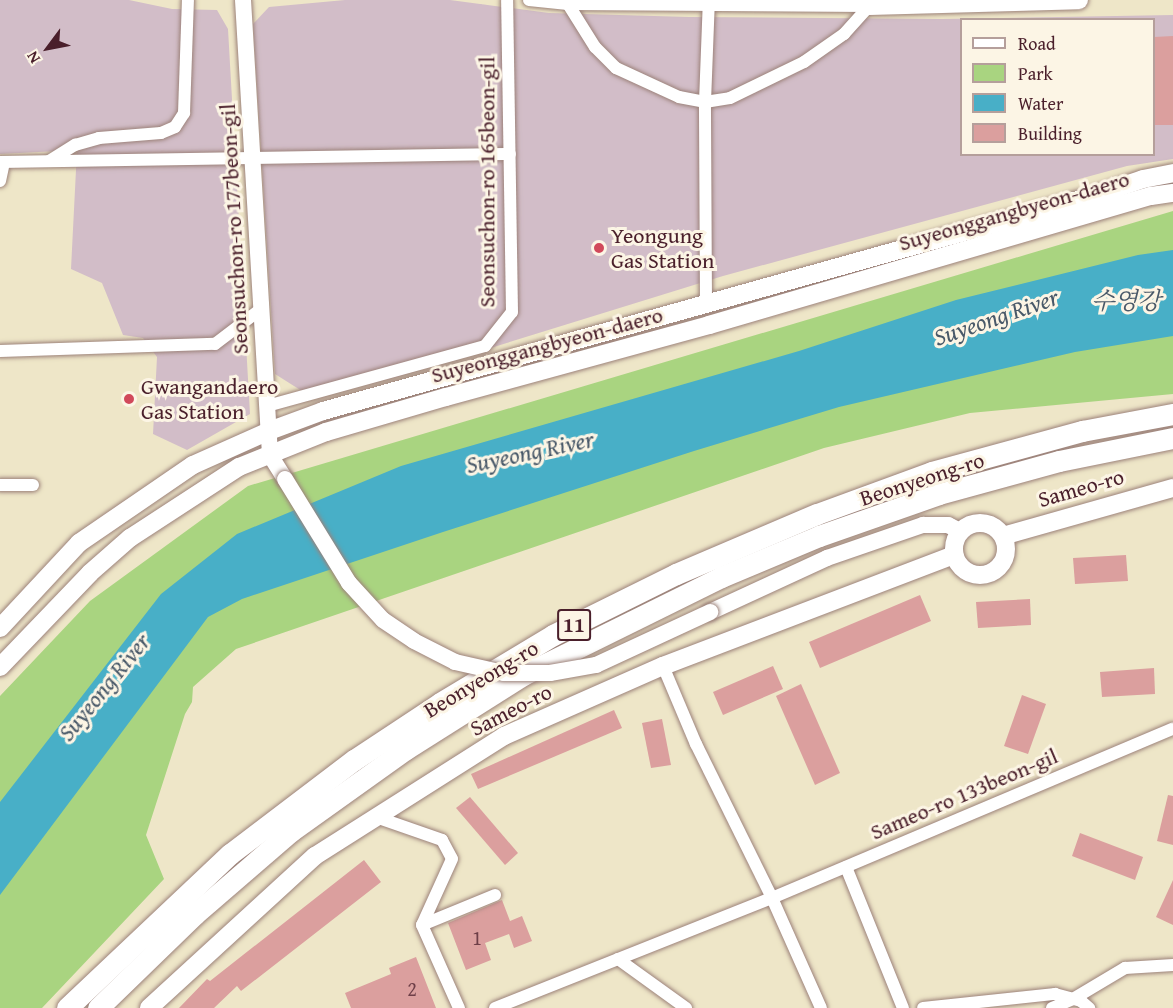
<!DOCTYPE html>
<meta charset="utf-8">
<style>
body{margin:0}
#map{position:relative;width:1173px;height:1008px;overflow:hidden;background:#eee6c8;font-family:"Gentium Book Plus","Noto Serif KR",serif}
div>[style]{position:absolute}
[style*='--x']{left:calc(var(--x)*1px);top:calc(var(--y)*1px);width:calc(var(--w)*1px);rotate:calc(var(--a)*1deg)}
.industrial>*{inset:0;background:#d2bdc8}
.green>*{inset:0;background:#a9d480}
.water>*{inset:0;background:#48afc7}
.building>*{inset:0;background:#db9f9e}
.roads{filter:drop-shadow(0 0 2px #9c827a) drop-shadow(0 0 2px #9c827a)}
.minor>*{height:12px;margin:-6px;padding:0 6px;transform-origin:6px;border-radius:6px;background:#fff}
.tertiary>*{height:16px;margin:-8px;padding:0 8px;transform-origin:8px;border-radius:8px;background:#fff}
.secondary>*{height:18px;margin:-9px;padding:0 9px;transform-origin:9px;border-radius:9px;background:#fff}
.secondary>.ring{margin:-9px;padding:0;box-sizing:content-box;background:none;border:18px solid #fff;border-radius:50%}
.trunk>*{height:21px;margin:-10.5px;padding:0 10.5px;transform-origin:10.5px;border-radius:10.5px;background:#fff}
.bridges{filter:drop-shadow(0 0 2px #9c827a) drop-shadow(0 0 2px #9c827a)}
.tertiary-bridge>*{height:16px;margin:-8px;padding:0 8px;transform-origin:8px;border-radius:8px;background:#fff}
.dots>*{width:16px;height:16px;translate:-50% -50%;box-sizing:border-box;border:3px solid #fcf5e5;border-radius:50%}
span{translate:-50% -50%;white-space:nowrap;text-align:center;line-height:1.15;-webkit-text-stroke:6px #fcf5e5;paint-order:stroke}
.number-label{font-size:20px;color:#6e3f48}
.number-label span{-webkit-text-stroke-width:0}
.shield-label span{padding:2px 4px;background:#fcf5e5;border:2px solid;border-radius:4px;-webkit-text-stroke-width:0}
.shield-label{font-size:21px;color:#4a1f2b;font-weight:700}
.street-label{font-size:22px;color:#4a1f2b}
.poi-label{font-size:22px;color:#4a1f2b}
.left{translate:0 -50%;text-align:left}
.water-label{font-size:24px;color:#495969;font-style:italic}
.legend{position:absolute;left:960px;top:18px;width:195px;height:138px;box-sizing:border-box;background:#fcf5e5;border:2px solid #b59f9b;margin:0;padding:8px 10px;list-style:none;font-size:18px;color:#4a1f2b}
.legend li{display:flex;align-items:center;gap:12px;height:30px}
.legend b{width:30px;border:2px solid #b59f9b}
.north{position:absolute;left:18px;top:18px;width:60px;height:60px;-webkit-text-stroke:4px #fcf5e5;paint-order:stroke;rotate:238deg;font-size:16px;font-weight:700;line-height:24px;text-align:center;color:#4a1f2b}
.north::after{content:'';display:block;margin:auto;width:21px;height:27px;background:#4a1f2b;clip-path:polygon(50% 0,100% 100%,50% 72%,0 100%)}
</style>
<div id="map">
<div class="industrial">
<i style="clip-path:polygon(0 0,129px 0,172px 9px,217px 10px,228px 29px,250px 414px,187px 450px,153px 434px,157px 357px,143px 338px,123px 335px,102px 283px,71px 269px,77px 150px,0 154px)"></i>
<i style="clip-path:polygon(evenodd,345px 0,450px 0,549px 13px,689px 17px,942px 19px,1173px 15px,1173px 159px,1127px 166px,723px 276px,400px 376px,313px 398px,275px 374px,253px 24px,269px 7px,345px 0,962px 20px,1154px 20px,1154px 154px,962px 154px,962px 20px)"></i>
</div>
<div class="green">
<i style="clip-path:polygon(1173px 211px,1173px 394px,970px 413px,824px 448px,236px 649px,193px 687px,192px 702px,185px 714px,146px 835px,164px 879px,42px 1008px,0 1008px,0 696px,90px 601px,248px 486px)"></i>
</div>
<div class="water">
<i style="clip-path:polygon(1173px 250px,1173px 336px,1075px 352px,839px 407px,694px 451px,443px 532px,242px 599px,208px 617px,0 895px,0 802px,161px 594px,237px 534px,401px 466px,799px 351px,956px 300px,1138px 255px)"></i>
</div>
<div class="building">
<i style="clip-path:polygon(1173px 36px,1173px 125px,1154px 125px,1154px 37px)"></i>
<i style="clip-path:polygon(1126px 555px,1128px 581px,1075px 584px,1073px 558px)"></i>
<i style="clip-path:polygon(920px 595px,931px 621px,820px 668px,809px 642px)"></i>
<i style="clip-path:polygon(1030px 599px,1031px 625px,978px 628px,976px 602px)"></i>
<i style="clip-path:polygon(773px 666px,783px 689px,723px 715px,713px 692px)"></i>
<i style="clip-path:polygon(1154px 668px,1155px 694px,1102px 697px,1100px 672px)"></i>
<i style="clip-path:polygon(801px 684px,840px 773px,815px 785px,776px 696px)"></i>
<i style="clip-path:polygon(1022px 695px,1046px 704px,1028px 754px,1004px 746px)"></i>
<i style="clip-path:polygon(614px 710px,622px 728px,478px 789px,471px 774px)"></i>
<i style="clip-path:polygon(662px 719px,671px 765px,651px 768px,642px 723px)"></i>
<i style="clip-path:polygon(1168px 795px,1173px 796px,1173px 845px,1157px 841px)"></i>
<i style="clip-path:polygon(470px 797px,518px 853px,505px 865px,456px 808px)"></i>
<i style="clip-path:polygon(1080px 833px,1143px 857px,1135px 880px,1072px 856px)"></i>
<i style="clip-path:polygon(364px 860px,381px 882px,241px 991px,237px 986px,214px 1008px,179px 1008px,207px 979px,210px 981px)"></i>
<i style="clip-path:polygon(1173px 880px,1173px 925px,1156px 917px)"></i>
<i style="clip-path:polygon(502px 900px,510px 921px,522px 916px,532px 941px,514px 948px,509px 934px,485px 943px,491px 960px,466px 970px,448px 923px)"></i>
<i style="clip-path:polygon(416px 957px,436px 1008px,351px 1008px,345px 993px,391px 974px,389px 968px)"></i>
</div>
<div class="roads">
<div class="minor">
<i style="--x:529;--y:0;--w:39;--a:6"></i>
<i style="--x:568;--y:4;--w:301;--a:0.4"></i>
<i style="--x:568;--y:4;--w:51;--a:57.9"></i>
<i style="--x:595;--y:47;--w:30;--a:45"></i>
<i style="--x:616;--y:68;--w:69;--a:24.7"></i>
<i style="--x:679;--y:97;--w:26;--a:11"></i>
<i style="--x:705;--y:102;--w:25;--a:-9"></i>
<i style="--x:730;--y:98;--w:82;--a:-25.9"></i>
<i style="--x:804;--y:62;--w:49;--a:-35"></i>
<i style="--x:844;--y:34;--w:38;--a:-48"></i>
<i style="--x:49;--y:161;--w:31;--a:-32"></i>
<i style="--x:75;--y:145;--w:25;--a:-16"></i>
<i style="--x:99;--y:138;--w:62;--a:-4.6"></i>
<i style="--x:161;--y:133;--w:15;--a:-23"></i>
<i style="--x:175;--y:127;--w:17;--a:-57"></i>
<i style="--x:184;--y:113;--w:113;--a:-88"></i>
<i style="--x:0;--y:162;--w:510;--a:-0.9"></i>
<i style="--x:0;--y:181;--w:19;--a:-78"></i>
<i style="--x:706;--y:305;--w:203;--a:-90.3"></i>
<i style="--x:705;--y:102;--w:102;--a:-87.8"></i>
<i style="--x:0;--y:351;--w:215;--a:-1.9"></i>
<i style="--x:215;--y:344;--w:58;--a:-37.3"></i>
<i style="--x:267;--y:406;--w:226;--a:-15.4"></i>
<i style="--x:485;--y:346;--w:43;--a:-51.5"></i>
<i style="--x:512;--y:312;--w:312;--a:-90.9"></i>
<i style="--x:0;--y:485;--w:33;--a:0"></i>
<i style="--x:663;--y:666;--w:85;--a:67.1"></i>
<i style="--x:696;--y:744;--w:172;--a:63.7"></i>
<i style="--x:772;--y:898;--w:120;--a:66"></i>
<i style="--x:376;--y:817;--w:70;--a:19.2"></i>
<i style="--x:442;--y:840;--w:21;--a:62"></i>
<i style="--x:452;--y:859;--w:72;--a:114.4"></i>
<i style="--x:422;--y:925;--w:91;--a:66"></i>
<i style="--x:846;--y:867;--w:152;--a:68"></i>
<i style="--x:422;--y:925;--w:79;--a:-22.3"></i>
<i style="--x:618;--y:959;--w:84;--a:35.8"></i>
<i style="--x:495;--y:1008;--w:298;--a:-21.7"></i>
<i style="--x:772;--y:898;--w:435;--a:-22.9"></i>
<i style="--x:923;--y:1008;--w:133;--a:-6.1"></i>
<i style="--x:1055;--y:994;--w:27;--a:15"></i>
<i style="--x:1081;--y:1001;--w:11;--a:41"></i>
<i style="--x:1052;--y:1008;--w:23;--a:-23"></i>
<i style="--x:1073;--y:999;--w:61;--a:-30.8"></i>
<i style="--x:1125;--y:968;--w:48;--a:-3.6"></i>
</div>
<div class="tertiary">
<i style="--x:243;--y:0;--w:456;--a:86.6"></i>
<i style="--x:270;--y:455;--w:28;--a:58"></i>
<i style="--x:710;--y:612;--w:129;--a:-24.8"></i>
<i style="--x:827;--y:558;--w:102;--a:-19"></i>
<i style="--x:923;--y:525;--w:25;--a:0"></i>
<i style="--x:948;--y:525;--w:13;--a:27"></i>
</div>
<div class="secondary">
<i style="--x:869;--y:6;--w:210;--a:-1.6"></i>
<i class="ring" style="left:954px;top:523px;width:34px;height:34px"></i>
<i style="--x:1003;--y:536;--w:177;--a:-15.8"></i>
<i style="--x:0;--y:628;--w:116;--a:-47.1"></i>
<i style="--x:79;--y:543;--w:138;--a:-34.4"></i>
<i style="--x:193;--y:465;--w:83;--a:-24.1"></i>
<i style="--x:269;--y:431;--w:58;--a:-20.3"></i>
<i style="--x:323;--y:411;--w:806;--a:-15.62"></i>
<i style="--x:1099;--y:194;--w:46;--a:-18.8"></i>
<i style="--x:1143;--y:179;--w:31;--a:-11"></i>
<i style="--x:0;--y:667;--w:130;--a:-46.2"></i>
<i style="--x:90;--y:573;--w:53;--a:-41.2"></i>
<i style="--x:130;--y:538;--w:130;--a:-33.1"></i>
<i style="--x:239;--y:467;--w:94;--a:-21.9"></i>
<i style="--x:326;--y:432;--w:125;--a:-16.3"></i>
<i style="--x:446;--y:397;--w:273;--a:-15.3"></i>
<i style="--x:709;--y:325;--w:460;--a:-16.3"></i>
<i style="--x:1151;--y:196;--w:22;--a:-8"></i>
<i style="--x:149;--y:1008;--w:225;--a:-42.5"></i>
<i style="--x:315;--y:856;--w:224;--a:-32.4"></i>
<i style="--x:504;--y:736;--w:174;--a:-23.8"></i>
<i style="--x:663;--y:666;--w:311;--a:-20.9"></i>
</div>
<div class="trunk">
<i style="--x:67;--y:1008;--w:224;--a:-43.4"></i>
<i style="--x:230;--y:854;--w:156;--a:-37.2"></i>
<i style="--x:354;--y:760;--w:103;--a:-33.5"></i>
<i style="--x:440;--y:703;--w:132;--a:-31"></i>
<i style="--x:553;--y:635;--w:137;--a:-26.4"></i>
<i style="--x:676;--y:574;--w:153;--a:-23.1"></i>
<i style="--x:817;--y:514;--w:122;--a:-20.1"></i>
<i style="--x:932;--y:472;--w:156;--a:-15.3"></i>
<i style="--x:1082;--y:431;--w:93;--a:-10.6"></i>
<i style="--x:98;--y:1008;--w:135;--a:-44.1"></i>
<i style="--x:195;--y:914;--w:127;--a:-40.8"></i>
<i style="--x:291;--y:831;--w:141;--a:-35.5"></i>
<i style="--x:406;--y:749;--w:138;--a:-32.3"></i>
<i style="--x:523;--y:675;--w:221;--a:-26.3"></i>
<i style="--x:721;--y:577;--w:106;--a:-22.7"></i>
<i style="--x:819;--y:536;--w:127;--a:-19.3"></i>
<i style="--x:939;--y:494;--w:124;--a:-15.4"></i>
<i style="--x:1059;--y:461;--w:116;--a:-11.4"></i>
</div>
</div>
<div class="bridges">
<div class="tertiary-bridge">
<i style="--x:285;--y:479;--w:122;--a:58.4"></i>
<i style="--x:349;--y:583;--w:50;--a:47.4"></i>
<i style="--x:383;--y:620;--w:37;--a:34"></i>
<i style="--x:414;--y:641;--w:46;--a:27.1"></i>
<i style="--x:455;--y:662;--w:50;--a:12.7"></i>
<i style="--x:504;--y:673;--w:46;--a:0"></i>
<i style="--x:550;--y:673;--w:47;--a:-9.9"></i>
<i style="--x:596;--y:665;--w:126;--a:-24.9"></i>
</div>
</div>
<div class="dots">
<i style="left:599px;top:248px;background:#d1495b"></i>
<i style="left:129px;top:399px;background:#d1495b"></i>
</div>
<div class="number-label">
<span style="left:477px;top:937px">1</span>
<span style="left:412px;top:988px">2</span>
</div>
<div class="shield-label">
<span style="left:574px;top:625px">11</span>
</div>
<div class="street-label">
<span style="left:487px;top:182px;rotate:-90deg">Seonsuchon-ro 165beon-gil</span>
<span style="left:1014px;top:211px;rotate:-16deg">Suyeonggangbyeon-daero</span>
<span style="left:234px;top:229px;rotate:-93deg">Seonsuchon-ro 177beon-gil</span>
<span style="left:547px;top:345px;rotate:-15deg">Suyeonggangbyeon-daero</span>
<span style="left:922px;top:479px;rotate:-18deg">Beonyeong-ro</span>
<span style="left:1081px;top:488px;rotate:-16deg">Sameo-ro</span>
<span style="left:481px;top:679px;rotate:-31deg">Beonyeong-ro</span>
<span style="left:511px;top:710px;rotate:-27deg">Sameo-ro</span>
<span style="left:964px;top:794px;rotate:-23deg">Sameo-ro 133beon-gil</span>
</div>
<div class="poi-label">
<span class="left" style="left:611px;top:248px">Yeongung<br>Gas Station</span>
<span class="left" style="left:141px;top:399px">Gwangandaero<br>Gas Station</span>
</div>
<div class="water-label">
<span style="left:1126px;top:301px">수영강</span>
<span style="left:996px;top:317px;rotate:-19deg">Suyeong River</span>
<span style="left:530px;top:452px;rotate:-12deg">Suyeong River</span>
<span style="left:104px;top:687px;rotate:-51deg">Suyeong River</span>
</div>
<ul class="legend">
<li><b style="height:8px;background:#fff"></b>Road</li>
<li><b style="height:16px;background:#a9d480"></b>Park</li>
<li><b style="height:16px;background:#48afc7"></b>Water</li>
<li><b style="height:16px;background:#db9f9e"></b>Building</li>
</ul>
<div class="north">N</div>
</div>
